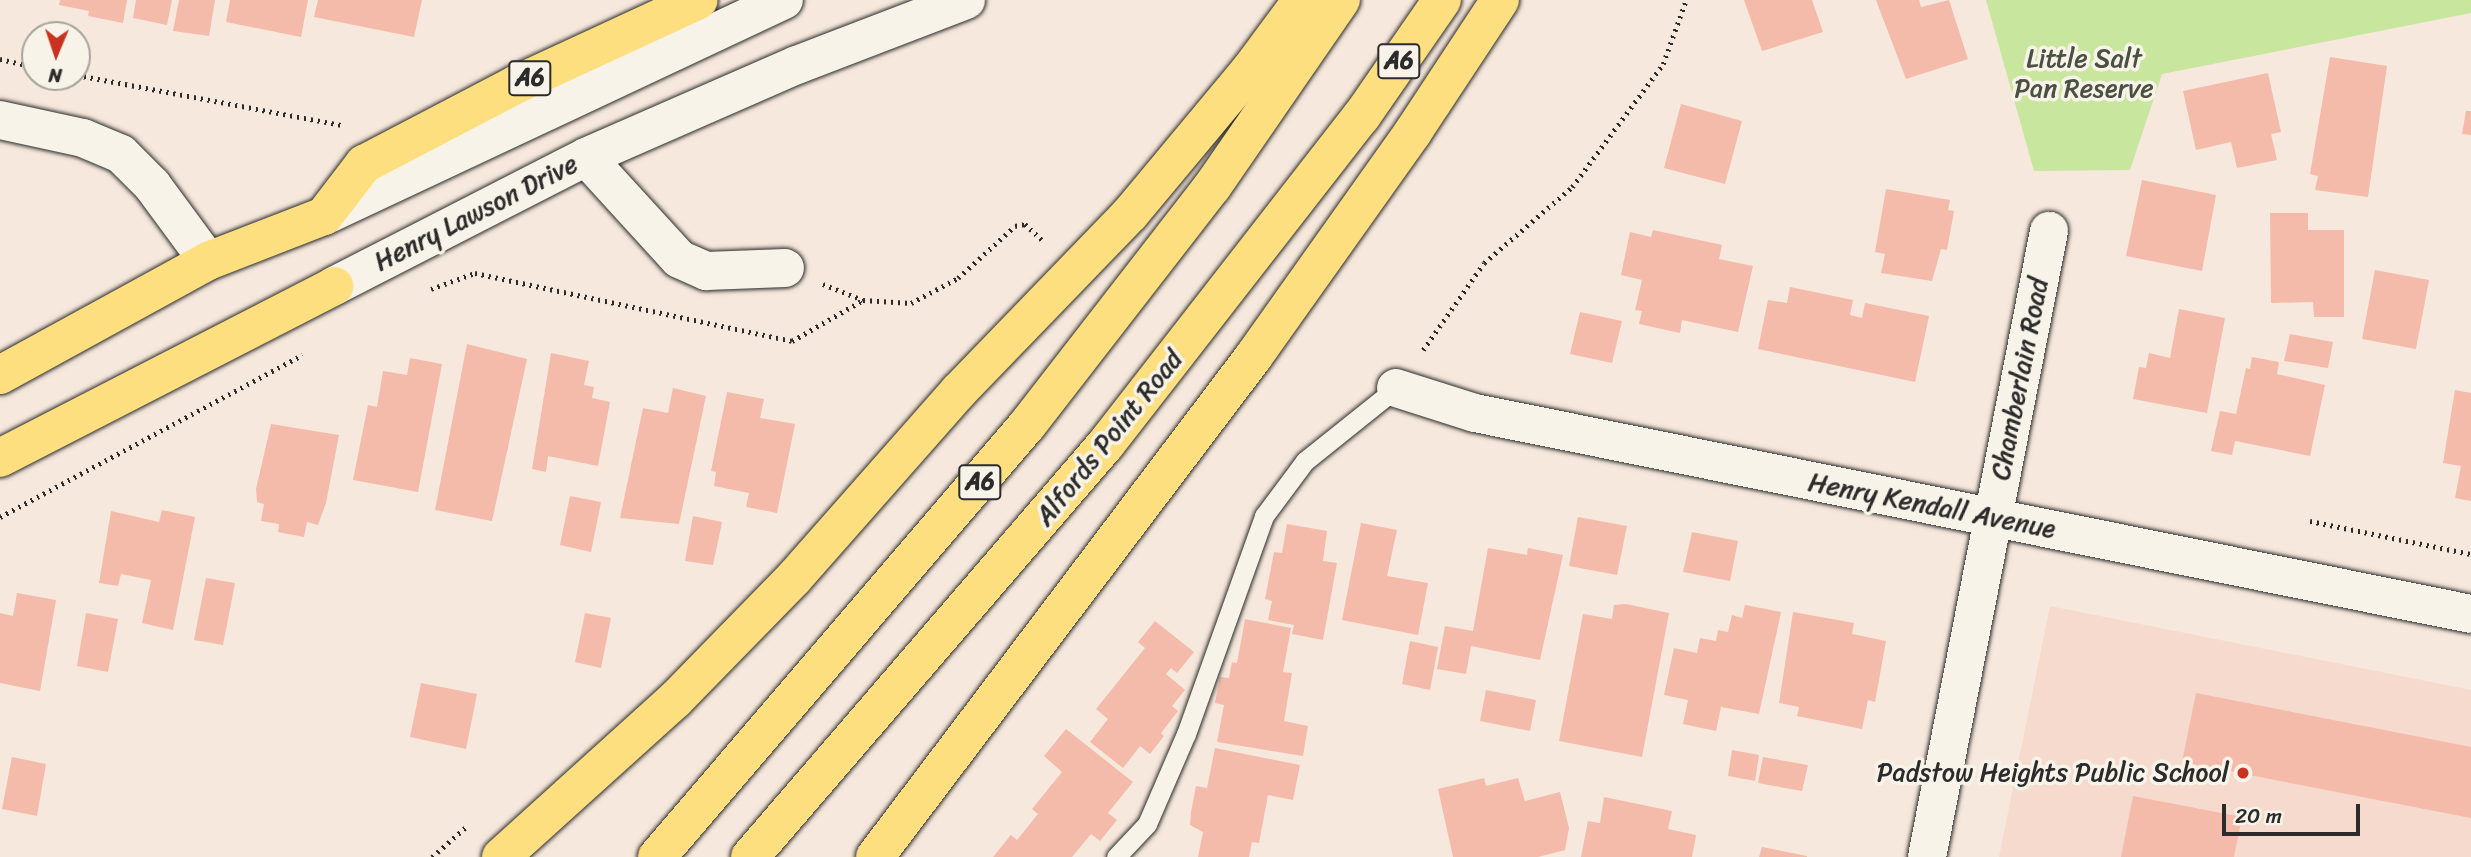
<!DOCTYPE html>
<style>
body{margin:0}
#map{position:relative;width:2471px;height:857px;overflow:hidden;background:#f6e8dc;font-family:Sriracha,sans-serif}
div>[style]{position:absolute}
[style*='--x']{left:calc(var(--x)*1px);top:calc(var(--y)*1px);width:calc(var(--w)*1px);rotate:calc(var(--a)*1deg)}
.built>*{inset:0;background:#f5dacd}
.green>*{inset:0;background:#c8e69d}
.building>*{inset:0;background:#f4bbab}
.path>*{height:4.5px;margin-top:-2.25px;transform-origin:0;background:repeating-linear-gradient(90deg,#2b2b2b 0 2px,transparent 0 7px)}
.roads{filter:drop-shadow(0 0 2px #2b2b2b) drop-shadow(0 0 2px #2b2b2b)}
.service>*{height:19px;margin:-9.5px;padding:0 9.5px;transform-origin:9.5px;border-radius:9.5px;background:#f7f3e8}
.minor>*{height:38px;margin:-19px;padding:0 19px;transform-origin:19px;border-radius:19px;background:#f7f3e8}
.secondary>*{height:38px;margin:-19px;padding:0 19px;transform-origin:19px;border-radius:19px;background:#f7f3e8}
.primary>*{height:38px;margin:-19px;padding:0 19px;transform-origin:19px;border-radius:19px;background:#fddf80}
.trunk>*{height:38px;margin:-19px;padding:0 19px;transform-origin:19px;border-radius:19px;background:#fddf80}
.dots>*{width:19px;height:19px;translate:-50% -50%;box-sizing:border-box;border:4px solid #f7f3e8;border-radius:50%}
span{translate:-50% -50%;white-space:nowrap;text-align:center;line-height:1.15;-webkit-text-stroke:7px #f7f3e8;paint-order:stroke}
.shield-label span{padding:2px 5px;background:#f7f3e8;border:2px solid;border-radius:5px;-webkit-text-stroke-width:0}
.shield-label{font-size:24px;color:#2b2b2b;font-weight:700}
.park-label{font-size:26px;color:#4a5042}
.street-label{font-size:26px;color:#2b2b2b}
.poi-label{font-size:26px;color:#2b2b2b}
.right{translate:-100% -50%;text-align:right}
.north{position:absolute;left:21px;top:21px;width:70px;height:70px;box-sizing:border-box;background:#f7f3e8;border:2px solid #a5a39c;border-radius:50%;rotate:182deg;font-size:19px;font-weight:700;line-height:28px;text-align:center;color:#2b2b2b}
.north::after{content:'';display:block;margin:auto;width:24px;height:32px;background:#c8321e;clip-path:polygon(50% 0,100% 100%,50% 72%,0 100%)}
.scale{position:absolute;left:2222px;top:804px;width:138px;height:32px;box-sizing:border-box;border:4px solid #2b2b2b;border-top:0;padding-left:9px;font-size:21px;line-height:24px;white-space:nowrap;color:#2b2b2b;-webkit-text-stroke:5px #f7f3e8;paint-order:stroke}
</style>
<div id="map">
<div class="built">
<i style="clip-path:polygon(2050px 606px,2471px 690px,2471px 857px,1999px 857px)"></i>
</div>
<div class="green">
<i style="clip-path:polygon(1986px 0,2471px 0,2471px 13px,2162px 74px,2130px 170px,2034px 171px)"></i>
</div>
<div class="building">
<i style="clip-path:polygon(60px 0,127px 0,123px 23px,88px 16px,89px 11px,59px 5px)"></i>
<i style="clip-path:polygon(136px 0,172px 0,167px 25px,133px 18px)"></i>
<i style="clip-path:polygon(179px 0,215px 0,209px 36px,173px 31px)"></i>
<i style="clip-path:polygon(230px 0,308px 0,301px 37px,226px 22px)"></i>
<i style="clip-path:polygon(318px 0,422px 0,414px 37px,314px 17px)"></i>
<i style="clip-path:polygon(1744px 0,1812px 0,1823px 32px,1762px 51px)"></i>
<i style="clip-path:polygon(1876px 0,1919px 0,1921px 7px,1949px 0,1968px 59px,1906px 79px)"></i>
<i style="clip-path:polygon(2330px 57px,2387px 66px,2368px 197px,2315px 190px,2318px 176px,2310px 174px)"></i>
<i style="clip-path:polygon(2268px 73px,2281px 132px,2271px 134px,2277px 160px,2237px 168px,2231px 142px,2196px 150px,2183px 91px)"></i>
<i style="clip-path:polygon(1681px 104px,1742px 121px,1725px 184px,1664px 168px)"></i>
<i style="clip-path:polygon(2466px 111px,2471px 111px,2471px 135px,2462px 134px)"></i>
<i style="clip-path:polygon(2142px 180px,2216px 195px,2202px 271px,2126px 256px)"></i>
<i style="clip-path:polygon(1886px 189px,1950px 200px,1948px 210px,1954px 211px,1947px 250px,1941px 249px,1932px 281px,1881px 273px,1885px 254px,1875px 252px)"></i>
<i style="clip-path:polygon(2270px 213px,2308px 213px,2308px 230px,2344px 230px,2344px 317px,2314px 317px,2313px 302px,2271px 303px)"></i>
<i style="clip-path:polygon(1653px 230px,1722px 245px,1719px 259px,1753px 266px,1738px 332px,1682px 320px,1680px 333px,1639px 324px,1642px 311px,1635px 310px,1642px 280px,1621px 275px,1630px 232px,1651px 237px)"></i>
<i style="clip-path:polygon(2375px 270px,2429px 280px,2416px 349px,2362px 339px)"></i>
<i style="clip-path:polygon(1790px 287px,1853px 300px,1850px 315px,1862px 318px,1865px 303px,1929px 316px,1915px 382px,1758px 349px,1768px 300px,1787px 303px)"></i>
<i style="clip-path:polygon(2179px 309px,2225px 318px,2207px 413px,2133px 399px,2139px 367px,2146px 368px,2149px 353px,2170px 358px)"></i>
<i style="clip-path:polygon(1580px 312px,1622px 321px,1612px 363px,1570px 354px)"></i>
<i style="clip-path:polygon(2290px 334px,2333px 342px,2328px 368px,2284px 361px)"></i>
<i style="clip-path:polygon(467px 344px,527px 359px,492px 521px,435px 510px)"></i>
<i style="clip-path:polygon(551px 353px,589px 361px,584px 385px,594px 387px,592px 398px,610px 402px,598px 466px,548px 456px,546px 472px,532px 469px)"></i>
<i style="clip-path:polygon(2252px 357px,2279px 362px,2277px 374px,2325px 385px,2310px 456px,2235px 441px,2232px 455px,2211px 451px,2220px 411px,2236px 414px,2246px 368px,2250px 369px)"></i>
<i style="clip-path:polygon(410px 358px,442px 364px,418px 492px,353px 480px,368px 405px,377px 407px,383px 371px,407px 375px)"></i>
<i style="clip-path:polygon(673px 388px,706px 396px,679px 524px,620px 518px,643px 408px,668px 413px)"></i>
<i style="clip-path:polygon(2455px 390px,2471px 393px,2471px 501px,2455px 498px,2461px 466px,2443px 463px)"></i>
<i style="clip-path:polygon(727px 392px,764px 399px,760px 418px,795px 424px,777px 513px,746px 507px,749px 493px,714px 486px,716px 472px,711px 471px)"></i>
<i style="clip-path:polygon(271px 424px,339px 435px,326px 503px,318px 525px,307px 522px,304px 537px,278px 532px,279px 524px,261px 521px,264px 504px,257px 502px,256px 489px)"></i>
<i style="clip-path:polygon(570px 496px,601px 502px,591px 552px,560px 545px)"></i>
<i style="clip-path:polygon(162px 510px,195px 517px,173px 630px,142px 623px,151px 580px,121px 574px,118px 586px,99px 583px,111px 511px,159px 522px)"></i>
<i style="clip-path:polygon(693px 516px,722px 522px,713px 565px,685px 561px)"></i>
<i style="clip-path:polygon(1578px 517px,1627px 526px,1617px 575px,1569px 566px)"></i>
<i style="clip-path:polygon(1361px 523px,1397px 530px,1387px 576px,1428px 583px,1418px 635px,1342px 620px)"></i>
<i style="clip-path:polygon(1287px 524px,1327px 531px,1323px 561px,1337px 563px,1323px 640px,1292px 634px,1294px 625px,1268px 620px,1272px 601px,1265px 599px,1274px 552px,1282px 553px)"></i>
<i style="clip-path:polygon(1692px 532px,1738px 541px,1730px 581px,1683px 572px)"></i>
<i style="clip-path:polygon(1488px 548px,1527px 555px,1528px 548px,1563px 555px,1540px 660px,1471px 646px,1466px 674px,1437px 669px,1445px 626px,1473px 631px)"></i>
<i style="clip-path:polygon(206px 578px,235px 583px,223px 645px,194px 640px)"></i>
<i style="clip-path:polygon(17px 593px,56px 600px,40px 691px,0 683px,0 613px,13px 616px)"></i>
<i style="clip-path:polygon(1626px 604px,1669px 613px,1642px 757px,1559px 741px,1583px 614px,1612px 619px,1614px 605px)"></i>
<i style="clip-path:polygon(1745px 605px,1781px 612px,1759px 714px,1721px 707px,1716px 731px,1683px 724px,1688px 700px,1664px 695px,1674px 648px,1697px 653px,1700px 638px,1716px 641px,1718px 630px,1728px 632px,1732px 615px,1742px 618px)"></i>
<i style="clip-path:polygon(1793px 612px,1854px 623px,1852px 634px,1886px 641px,1875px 702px,1868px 700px,1862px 729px,1797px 716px,1799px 707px,1779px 703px)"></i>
<i style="clip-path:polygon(86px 613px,118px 619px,108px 672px,77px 666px)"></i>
<i style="clip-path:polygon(585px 613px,611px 618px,601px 668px,575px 662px)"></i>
<i style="clip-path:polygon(1245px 619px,1291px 628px,1283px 672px,1292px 673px,1284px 721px,1308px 726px,1303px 756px,1217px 742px,1224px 705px,1215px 703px,1220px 677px,1229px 678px,1232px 662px,1237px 663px)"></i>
<i style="clip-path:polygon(1155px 621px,1194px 652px,1177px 673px,1171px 668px,1166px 674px,1185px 690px,1172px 706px,1178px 711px,1161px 733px,1164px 736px,1150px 754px,1140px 746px,1123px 768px,1090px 742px,1108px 719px,1096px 709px,1145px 648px,1138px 642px)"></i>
<i style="clip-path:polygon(1410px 641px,1438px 647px,1430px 690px,1402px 684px)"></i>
<i style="clip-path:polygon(421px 683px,477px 694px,466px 749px,410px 737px)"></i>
<i style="clip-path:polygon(1486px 690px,1536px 700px,1530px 731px,1480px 721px)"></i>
<i style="clip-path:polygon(2196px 693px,2471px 747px,2471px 818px,2182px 762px)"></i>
<i style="clip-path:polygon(1066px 729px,1133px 782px,1108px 813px,1117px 820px,1100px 841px,1091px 834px,1072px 857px,993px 857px,1011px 835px,1017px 840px,1038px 814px,1032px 809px,1062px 772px,1044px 756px)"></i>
<i style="clip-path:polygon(1215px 748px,1300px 765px,1293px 800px,1268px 795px,1259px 843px,1252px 842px,1249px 857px,1198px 857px,1203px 832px,1190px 825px,1191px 812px,1196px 786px,1207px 788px)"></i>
<i style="clip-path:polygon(1732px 750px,1759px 755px,1755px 781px,1728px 776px)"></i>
<i style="clip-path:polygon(12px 757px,46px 764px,37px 816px,2px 809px)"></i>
<i style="clip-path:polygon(1763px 757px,1808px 765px,1802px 791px,1758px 783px)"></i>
<i style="clip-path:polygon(1484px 778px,1486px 786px,1518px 778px,1525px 801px,1560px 792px,1569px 828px,1565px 850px,1538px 857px,1453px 857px,1438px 789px)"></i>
<i style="clip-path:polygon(2133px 796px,2242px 817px,2234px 857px,2121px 857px)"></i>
<i style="clip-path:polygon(1604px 797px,1672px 811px,1668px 829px,1696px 835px,1692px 857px,1581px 857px,1588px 821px,1600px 823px)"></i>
<i style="clip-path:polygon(1762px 847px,1807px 856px,1807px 857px,1759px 857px)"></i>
</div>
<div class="path">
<i style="--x:0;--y:59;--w:36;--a:13"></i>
<i style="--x:77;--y:75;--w:270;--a:10.7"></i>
<i style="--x:823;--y:284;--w:43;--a:21.8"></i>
<i style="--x:863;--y:300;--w:48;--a:3.6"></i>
<i style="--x:911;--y:303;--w:53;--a:-28"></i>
<i style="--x:958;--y:278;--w:77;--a:-42.4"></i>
<i style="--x:1015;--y:226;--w:10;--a:-11"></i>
<i style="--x:1025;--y:224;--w:25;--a:43"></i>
<i style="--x:431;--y:289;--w:47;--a:-20"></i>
<i style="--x:475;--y:273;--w:324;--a:12.1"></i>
<i style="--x:792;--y:341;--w:82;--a:-30"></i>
<i style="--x:1423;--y:350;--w:106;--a:-55"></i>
<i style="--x:1484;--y:263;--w:116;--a:-40.8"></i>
<i style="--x:1572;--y:187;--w:153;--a:-53.5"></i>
<i style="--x:1663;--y:64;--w:68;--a:-70.2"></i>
<i style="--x:0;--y:517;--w:343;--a:-28.2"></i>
<i style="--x:2310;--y:521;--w:164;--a:11.6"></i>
<i style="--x:432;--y:857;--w:45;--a:-41.4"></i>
</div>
<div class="roads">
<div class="service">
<i style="--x:1116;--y:857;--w:45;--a:-46.8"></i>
<i style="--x:1147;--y:824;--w:98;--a:-66.6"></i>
<i style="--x:1186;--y:734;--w:232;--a:-70.3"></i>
<i style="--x:1264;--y:516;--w:69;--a:-53.3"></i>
<i style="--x:1305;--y:461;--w:117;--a:-38.7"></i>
</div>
<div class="minor">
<i style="--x:0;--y:120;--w:85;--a:12.2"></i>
<i style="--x:83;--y:138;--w:41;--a:22.8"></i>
<i style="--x:121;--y:154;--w:44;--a:45"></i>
<i style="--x:152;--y:185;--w:94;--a:53.6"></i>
<i style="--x:586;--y:157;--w:138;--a:47.6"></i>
<i style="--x:679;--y:259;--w:30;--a:24"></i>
<i style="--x:706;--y:271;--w:79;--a:-2.2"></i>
<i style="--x:1396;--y:388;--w:83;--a:17.6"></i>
<i style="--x:1475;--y:413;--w:1016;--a:11.41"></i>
<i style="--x:1927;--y:857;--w:638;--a:-78.97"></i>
</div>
<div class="secondary">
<i style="--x:324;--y:216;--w:508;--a:-25.15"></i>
<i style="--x:334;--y:286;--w:283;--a:-27.1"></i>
<i style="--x:586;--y:157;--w:230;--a:-23.6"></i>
<i style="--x:797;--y:65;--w:181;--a:-21"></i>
</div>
<div class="primary">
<i style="--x:0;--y:375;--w:237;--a:-28.7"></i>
<i style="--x:208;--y:261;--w:124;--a:-21.2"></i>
<i style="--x:0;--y:458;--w:376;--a:-27.2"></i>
</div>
<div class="trunk">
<i style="--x:324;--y:216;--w:66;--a:-52.4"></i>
<i style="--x:364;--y:164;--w:173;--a:-27.6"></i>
<i style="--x:517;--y:84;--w:200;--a:-24.8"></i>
<i style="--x:501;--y:857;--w:234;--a:-42.1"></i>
<i style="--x:675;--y:700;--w:170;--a:-45.7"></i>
<i style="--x:794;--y:578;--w:249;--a:-48.6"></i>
<i style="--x:959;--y:391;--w:246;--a:-46"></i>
<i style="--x:1130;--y:214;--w:187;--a:-50.2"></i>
<i style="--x:1250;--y:70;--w:87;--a:-53.4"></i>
<i style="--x:657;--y:857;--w:570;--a:-49.41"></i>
<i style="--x:1028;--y:424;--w:300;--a:-52.2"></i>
<i style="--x:1212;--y:187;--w:227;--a:-55.4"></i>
<i style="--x:750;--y:857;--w:545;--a:-49.24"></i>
<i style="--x:1106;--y:444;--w:415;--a:-52.1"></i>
<i style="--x:1361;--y:117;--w:142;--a:-55.3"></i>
<i style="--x:875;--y:857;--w:628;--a:-52.89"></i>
<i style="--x:1254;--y:356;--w:275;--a:-54.6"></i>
<i style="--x:1413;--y:132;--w:158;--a:-56.6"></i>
</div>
</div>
<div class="dots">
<i style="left:2243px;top:773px;background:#c8321e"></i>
</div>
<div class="shield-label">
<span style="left:1399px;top:61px">A6</span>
<span style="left:530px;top:78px">A6</span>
<span style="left:980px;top:482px">A6</span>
</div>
<div class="park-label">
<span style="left:2084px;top:74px">Little Salt<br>Pan Reserve</span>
</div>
<div class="street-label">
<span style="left:476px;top:213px;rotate:-27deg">Henry Lawson Drive</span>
<span style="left:2020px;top:379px;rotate:-79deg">Chamberlain Road</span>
<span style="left:1109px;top:438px;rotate:-51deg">Alfords Point Road</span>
<span style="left:1932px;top:506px;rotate:11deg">Henry Kendall Avenue</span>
</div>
<div class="poi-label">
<span class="right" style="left:2229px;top:773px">Padstow Heights Public School</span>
</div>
<div class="north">N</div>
<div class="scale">20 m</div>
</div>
